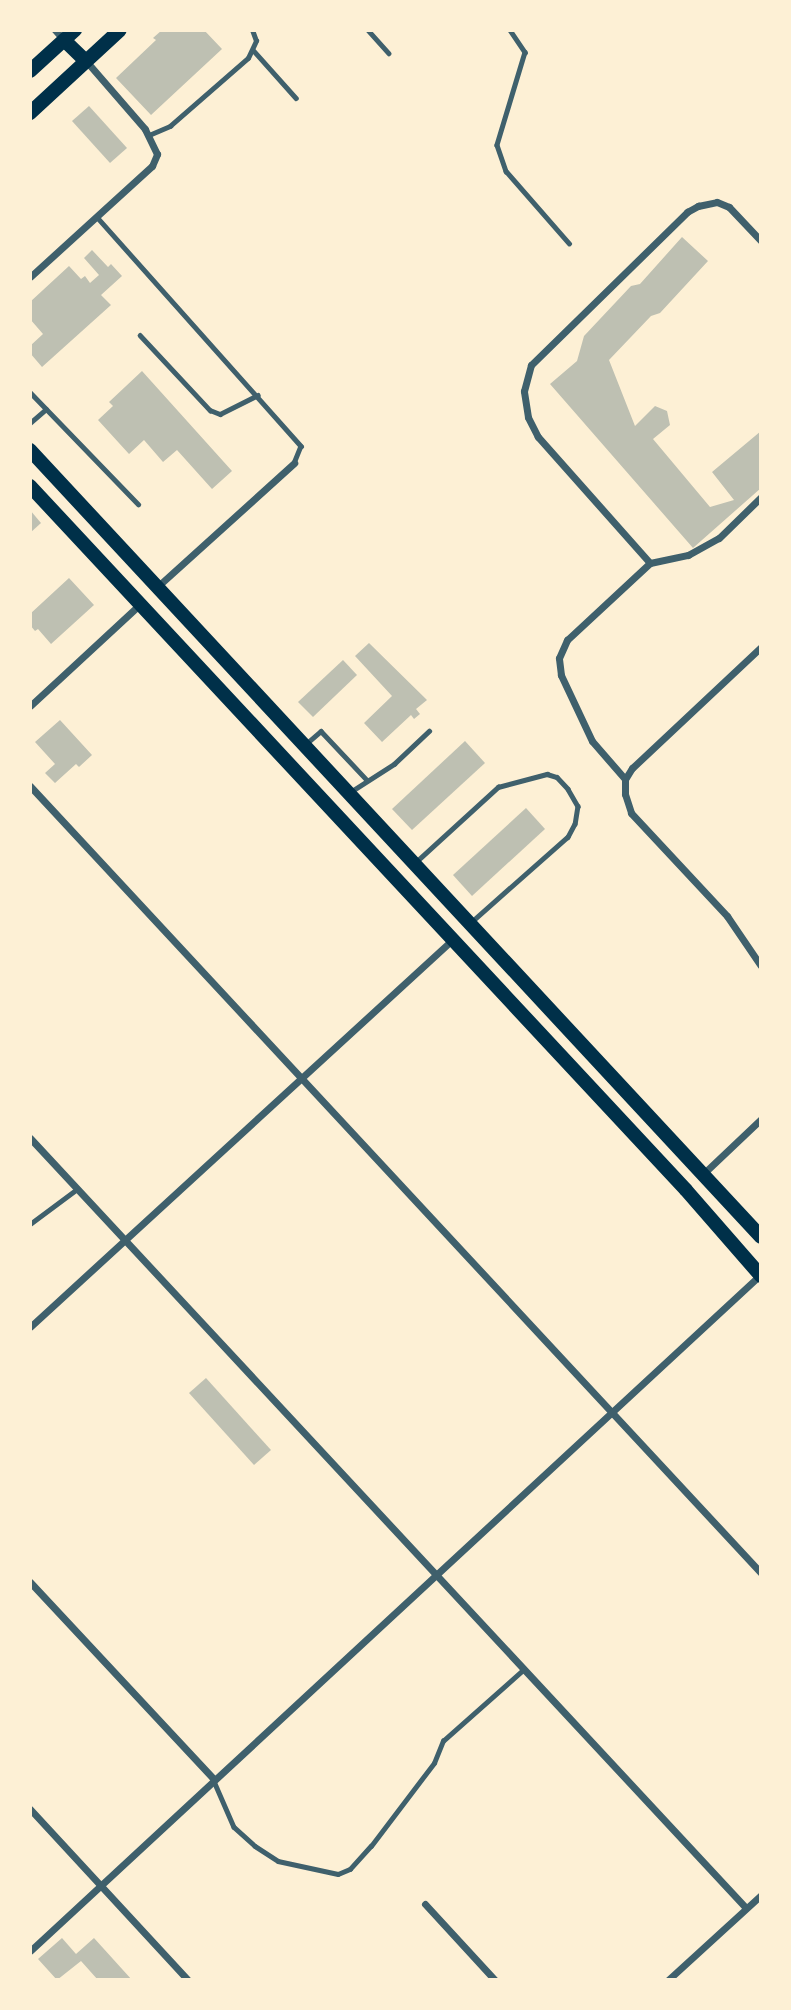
<!DOCTYPE html>
<style>
body{margin:0}
#map{position:relative;width:791px;height:2010px;overflow:hidden;background:#fdf0d5;font-family:"Public Sans",sans-serif}
div>[style]{position:absolute}
[style*='--x']{left:calc(var(--x)*1px);top:calc(var(--y)*1px);width:calc(var(--w)*1px);rotate:calc(var(--a)*1deg)}
.building>*{inset:0;background:#bec0b2}
.service>*{height:4.5px;margin:-2.25px;padding:0 2.25px;transform-origin:2.25px;border-radius:2.25px;background:#3f606c}
.minor>*{height:7px;margin:-3.5px;padding:0 3.5px;transform-origin:3.5px;border-radius:3.5px;background:#3f606c}
.primary>*{height:14px;margin:-7px;padding:0 7px;transform-origin:7px;border-radius:7px;background:#003049}
.trunk>*{height:14px;margin:-7px;padding:0 7px;transform-origin:7px;border-radius:7px;background:#003049}
span{translate:-50% -50%;white-space:nowrap;text-align:center;line-height:1.15;-webkit-text-stroke:7px #fdf0d5;paint-order:stroke}
.frame{position:absolute;inset:0;border:32px solid #fdf0d5;pointer-events:none}
</style>
<div id="map">
<div class="building">
<i style="clip-path:polygon(162px 30px,204px 30px,222px 49px,151px 115px,116px 78px,156px 40px,153px 38px)"></i>
<i style="clip-path:polygon(89px 106px,127px 148px,110px 163px,72px 121px)"></i>
<i style="clip-path:polygon(682px 237px,708px 261px,660px 313px,651px 316px,609px 360px,635px 426px,655px 406px,667px 411px,670px 425px,653px 439px,710px 507px,734px 500px,712px 472px,761px 431px,761px 488px,693px 548px,550px 384px,577px 361px,584px 336px,631px 286px,640px 284px)"></i>
<i style="clip-path:polygon(92px 250px,108px 267px,111px 264px,122px 276px,101px 295px,111px 305px,42px 367px,30px 353px,30px 346px,43px 334px,30px 319px,30px 302px,69px 266px,81px 279px,85px 276px,90px 283px,99px 275px,84px 258px)"></i>
<i style="clip-path:polygon(142px 371px,232px 471px,212px 489px,177px 450px,163px 462px,144px 440px,129px 454px,98px 420px,113px 406px,109px 402px)"></i>
<i style="clip-path:polygon(30px 510px,41px 523px,30px 533px)"></i>
<i style="clip-path:polygon(69px 578px,94px 605px,51px 644px,38px 629px,35px 631px,30px 625px,30px 614px)"></i>
<i style="clip-path:polygon(369px 643px,427px 700px,416px 709px,420px 714px,414px 719px,411px 715px,382px 742px,364px 723px,392px 696px,355px 656px)"></i>
<i style="clip-path:polygon(343px 660px,357px 675px,313px 717px,298px 702px)"></i>
<i style="clip-path:polygon(60px 720px,92px 755px,79px 767px,76px 764px,55px 783px,45px 773px,55px 764px,35px 742px)"></i>
<i style="clip-path:polygon(465px 741px,485px 763px,412px 830px,392px 809px)"></i>
<i style="clip-path:polygon(526px 808px,545px 829px,472px 896px,453px 875px)"></i>
<i style="clip-path:polygon(206px 1378px,271px 1450px,254px 1465px,189px 1393px)"></i>
<i style="clip-path:polygon(62px 1938px,76px 1954px,94px 1938px,132px 1980px,98px 1980px,81px 1961px,57px 1980px,38px 1959px)"></i>
</div>
<div class="service">
<i style="--x:368;--y:30;--w:31;--a:48"></i>
<i style="--x:510;--y:30;--w:27;--a:56"></i>
<i style="--x:525;--y:52;--w:97;--a:106.8"></i>
<i style="--x:497;--y:145;--w:28;--a:71"></i>
<i style="--x:506;--y:171;--w:96;--a:48.8"></i>
<i style="--x:254;--y:51;--w:63;--a:48.2"></i>
<i style="--x:149;--y:135;--w:23;--a:-23"></i>
<i style="--x:170;--y:126;--w:103;--a:-41.1"></i>
<i style="--x:248;--y:58;--w:19;--a:-65"></i>
<i style="--x:256;--y:41;--w:12;--a:-110"></i>
<i style="--x:97;--y:217;--w:307;--a:48.3"></i>
<i style="--x:301;--y:446;--w:18;--a:112"></i>
<i style="--x:140;--y:335;--w:103;--a:47"></i>
<i style="--x:210;--y:410;--w:11;--a:22"></i>
<i style="--x:220;--y:414;--w:42;--a:-26.6"></i>
<i style="--x:30;--y:392;--w:156;--a:46"></i>
<i style="--x:30;--y:423;--w:21;--a:-41"></i>
<i style="--x:307;--y:743;--w:18;--a:-41"></i>
<i style="--x:321;--y:731;--w:67;--a:46.8"></i>
<i style="--x:352;--y:791;--w:50;--a:-32.7"></i>
<i style="--x:394;--y:764;--w:48;--a:-43.3"></i>
<i style="--x:417;--y:861;--w:110;--a:-42.4"></i>
<i style="--x:498;--y:787;--w:51;--a:-14.9"></i>
<i style="--x:547;--y:774;--w:10;--a:17"></i>
<i style="--x:557;--y:777;--w:16;--a:47"></i>
<i style="--x:568;--y:789;--w:20;--a:60"></i>
<i style="--x:578;--y:806;--w:18;--a:99"></i>
<i style="--x:575;--y:824;--w:15;--a:118"></i>
<i style="--x:568;--y:837;--w:127;--a:138.5"></i>
<i style="--x:30;--y:1224;--w:59;--a:-36.7"></i>
<i style="--x:213;--y:1779;--w:52;--a:66.4"></i>
<i style="--x:234;--y:1827;--w:28;--a:42"></i>
<i style="--x:255;--y:1846;--w:27;--a:33"></i>
<i style="--x:278;--y:1861;--w:61;--a:12.2"></i>
<i style="--x:338;--y:1874;--w:13;--a:-23"></i>
<i style="--x:350;--y:1869;--w:31;--a:-48"></i>
<i style="--x:371;--y:1846;--w:104;--a:-52.8"></i>
<i style="--x:434;--y:1763;--w:24;--a:-68"></i>
<i style="--x:443;--y:1741;--w:108;--a:-41.6"></i>
</div>
<div class="minor">
<i style="--x:55;--y:30;--w:13;--a:48"></i>
<i style="--x:30;--y:277;--w:165;--a:-42.3"></i>
<i style="--x:152;--y:166;--w:13;--a:-67"></i>
<i style="--x:157;--y:154;--w:28;--a:-116"></i>
<i style="--x:145;--y:129;--w:90;--a:-130.9"></i>
<i style="--x:650;--y:563;--w:169;--a:-131.6"></i>
<i style="--x:538;--y:437;--w:22;--a:-117"></i>
<i style="--x:528;--y:417;--w:26;--a:-99"></i>
<i style="--x:524;--y:391;--w:27;--a:-75"></i>
<i style="--x:531;--y:365;--w:219;--a:-44.4"></i>
<i style="--x:687;--y:212;--w:13;--a:-29"></i>
<i style="--x:698;--y:206;--w:19;--a:-12"></i>
<i style="--x:717;--y:202;--w:13;--a:23"></i>
<i style="--x:729;--y:207;--w:47;--a:46.7"></i>
<i style="--x:157;--y:587;--w:185;--a:-42.1"></i>
<i style="--x:761;--y:647;--w:177;--a:136.8"></i>
<i style="--x:632;--y:768;--w:13;--a:122"></i>
<i style="--x:625;--y:779;--w:15;--a:90"></i>
<i style="--x:625;--y:794;--w:20;--a:72"></i>
<i style="--x:631;--y:813;--w:141;--a:47"></i>
<i style="--x:727;--y:916;--w:60;--a:55.8"></i>
<i style="--x:30;--y:706;--w:150;--a:-42.8"></i>
<i style="--x:625;--y:779;--w:50;--a:-131"></i>
<i style="--x:592;--y:741;--w:73;--a:-115.2"></i>
<i style="--x:561;--y:675;--w:17;--a:-97"></i>
<i style="--x:559;--y:658;--w:20;--a:-66"></i>
<i style="--x:567;--y:640;--w:113;--a:-42.9"></i>
<i style="--x:650;--y:563;--w:39;--a:-12"></i>
<i style="--x:688;--y:555;--w:35;--a:-29"></i>
<i style="--x:719;--y:538;--w:59;--a:-44.3"></i>
<i style="--x:30;--y:786;--w:1074;--a:47.11"></i>
<i style="--x:30;--y:1138;--w:1051;--a:47.08"></i>
<i style="--x:703;--y:1174;--w:80;--a:-43.5"></i>
<i style="--x:30;--y:1327;--w:573;--a:-42.52"></i>
<i style="--x:30;--y:1582;--w:268;--a:47"></i>
<i style="--x:30;--y:1809;--w:233;--a:47.3"></i>
<i style="--x:425;--y:1904;--w:103;--a:47.4"></i>
<i style="--x:30;--y:1951;--w:995;--a:-42.8"></i>
<i style="--x:668;--y:1980;--w:126;--a:-42.4"></i>
</div>
<div class="primary">
<i style="--x:30;--y:450;--w:1074;--a:47.11"></i>
<i style="--x:30;--y:486;--w:962;--a:47.02"></i>
<i style="--x:686;--y:1190;--w:114;--a:48.9"></i>
</div>
<div class="trunk">
<i style="--x:64;--y:40;--w:30;--a:44"></i>
<i style="--x:30;--y:71;--w:61;--a:-42.3"></i>
<i style="--x:30;--y:113;--w:122;--a:-42.7"></i>
</div>
<div class="frame"></div>
</div>
